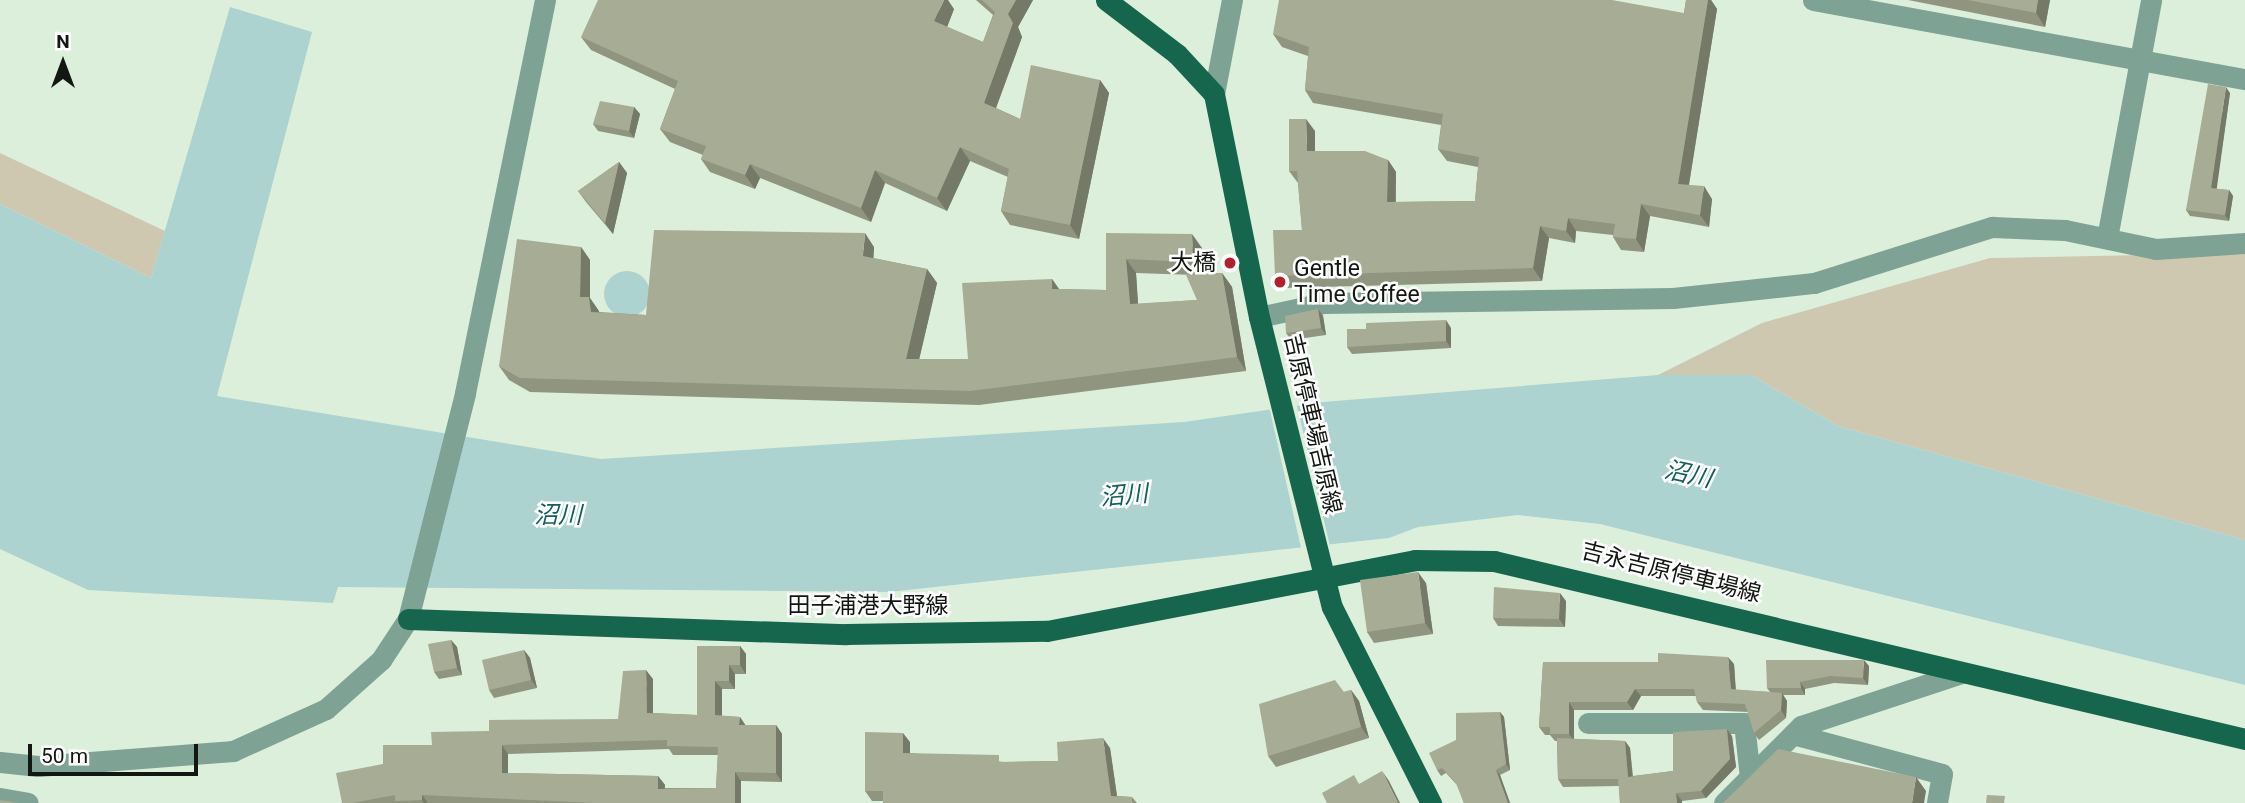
<!DOCTYPE html>
<meta charset="utf-8">
<style>
body{margin:0}
#map{position:relative;width:2245px;height:803px;overflow:hidden;background:#dcefdb;font-family:Roboto,"Noto Sans JP",sans-serif}
div>[style]{position:absolute}
[style*='--x']{left:calc(var(--x)*1px);top:calc(var(--y)*1px);width:calc(var(--w)*1px);rotate:calc(var(--a)*1deg)}
.green>*{inset:0;background:#cec8b1}
.water>*{inset:0;background:#acd3d0}
.round{border-radius:50%}
.pier>*{inset:0;background:#dcefdb}
.minor>*{height:21px;margin:-10.5px;padding:0 10.5px;transform-origin:10.5px;border-radius:10.5px;background:#7ea293}
.major>*{height:21px;margin:-10.5px;padding:0 10.5px;transform-origin:10.5px;border-radius:10.5px;background:#16664d}
.wall>*{inset:0;background:#909580}
.shaded-wall>*{inset:0;background:#757968}
.building>*{inset:0;background:#a7ad95}
.dots>*{width:19px;height:19px;translate:-50% -50%;box-sizing:border-box;border:4px solid #fff;border-radius:50%}
span{translate:-50% -50%;white-space:nowrap;text-align:center;line-height:1.15;-webkit-text-stroke:5px #fff;paint-order:stroke}
.poi-label{font-size:23px;color:#121811}
.right{translate:-100% -50%;text-align:right}
.left{translate:0 -50%;text-align:left}
.street-label{font-size:23px;color:#121811}
.water-label{font-size:24px;color:#12605d;font-style:italic}
.north{position:absolute;left:28px;top:28px;width:70px;height:70px;-webkit-text-stroke:5px #fff;paint-order:stroke;rotate:0deg;font-size:19px;font-weight:700;line-height:28px;text-align:center;color:#121811}
.north::after{content:'';display:block;margin:auto;width:24px;height:32px;background:#121811;clip-path:polygon(50% 0,100% 100%,50% 72%,0 100%)}
.scale{position:absolute;left:28px;top:744px;width:170px;height:32px;box-sizing:border-box;border:4px solid #121811;border-top:0;padding-left:9px;font-size:21px;line-height:24px;white-space:nowrap;color:#121811;-webkit-text-stroke:5px #fff;paint-order:stroke}
</style>
<div id="map">
<div class="green">
<i style="clip-path:polygon(0 153px,165px 231px,151px 278px,0 204px)"></i>
<i style="clip-path:polygon(2245px 253px,2245px 540px,1838px 426px,1751px 375px,1658px 375px,1762px 323px,1990px 258px)"></i>
</div>
<div class="water">
<i style="clip-path:polygon(230px 7px,312px 32px,217px 396px,601px 459px,1184px 422px,1323px 402px,1658px 375px,1751px 375px,1838px 426px,2245px 540px,2245px 685px,1600px 524px,1518px 515px,1418px 527px,1389px 538px,889px 592px,338px 587px,333px 603px,88px 590px,0 549px,0 204px,151px 278px)"></i>
<i class="round" style="left:604px;top:271px;width:46px;height:46px"></i>
</div>
<div class="pier">
<i style="clip-path:polygon(1296px 402px,1330px 546px,1301px 548px,1269px 406px)"></i>
</div>
<div class="minor">
<i style="--x:1813;--y:0;--w:439;--a:10.4"></i>
<i style="--x:1214;--y:94;--w:96;--a:-79.2"></i>
<i style="--x:2107;--y:238;--w:242;--a:-79.5"></i>
<i style="--x:1259;--y:317;--w:66;--a:-12.3"></i>
<i style="--x:1323;--y:303;--w:350;--a:-0.8"></i>
<i style="--x:1673;--y:298;--w:142;--a:-6.1"></i>
<i style="--x:1814;--y:283;--w:187;--a:-17.5"></i>
<i style="--x:1992;--y:227;--w:73;--a:2.4"></i>
<i style="--x:2065;--y:230;--w:93;--a:11.8"></i>
<i style="--x:2156;--y:249;--w:89;--a:-3.9"></i>
<i style="--x:1588;--y:723;--w:156;--a:0"></i>
<i style="--x:1744;--y:723;--w:54;--a:83.7"></i>
<i style="--x:1793;--y:734;--w:154;--a:15"></i>
<i style="--x:1942;--y:774;--w:29;--a:100"></i>
<i style="--x:0;--y:762;--w:38;--a:6"></i>
<i style="--x:38;--y:766;--w:196;--a:-4.4"></i>
<i style="--x:233;--y:751;--w:102;--a:-24.3"></i>
<i style="--x:326;--y:709;--w:74;--a:-41.7"></i>
<i style="--x:381;--y:660;--w:49;--a:-56.6"></i>
<i style="--x:408;--y:619;--w:233;--a:-75.8"></i>
<i style="--x:465;--y:393;--w:401;--a:-78.5"></i>
<i style="--x:0;--y:798;--w:28;--a:10"></i>
<i style="--x:1724;--y:803;--w:109;--a:-45"></i>
<i style="--x:1801;--y:726;--w:169;--a:-18.3"></i>
</div>
<div class="major">
<i style="--x:1106;--y:0;--w:89;--a:37.3"></i>
<i style="--x:1177;--y:54;--w:54;--a:47.2"></i>
<i style="--x:1214;--y:94;--w:227;--a:78.6"></i>
<i style="--x:1259;--y:317;--w:299;--a:75.9"></i>
<i style="--x:1332;--y:607;--w:220;--a:63.2"></i>
<i style="--x:408;--y:619;--w:438;--a:2"></i>
<i style="--x:846;--y:634;--w:201;--a:-0.9"></i>
<i style="--x:1047;--y:631;--w:375;--a:-10.9"></i>
<i style="--x:1415;--y:560;--w:79;--a:0.7"></i>
<i style="--x:1494;--y:561;--w:772;--a:13.33"></i>
</div>
<div class="wall">
<i style="clip-path:polygon(976px 0,1033px 0,1018px 27px,1022px 37px,996px 108px,1020px 119px,1100px 80px,1109px 93px,1079px 239px,1010px 225px,1001px 211px,1008px 177px,970px 161px,947px 211px,885px 183px,871px 222px,760px 178px,755px 189px,710px 172px,701px 159px,703px 155px,670px 142px,660px 129px,675px 89px,591px 50px,581px 37px,954px 9px,947px 27px,983px 42px,993px 15px)"></i>
<i style="clip-path:polygon(1686px 0,1711px 0,1717px 9px,1689px 185px,1712px 199px,1709px 227px,1650px 216px,1644px 252px,1621px 250px,1613px 237px,1613px 235px,1576px 231px,1575px 243px,1549px 238px,1542px 281px,1284px 288px,1275px 276px,1302px 230px,1298px 183px,1289px 171px,1315px 131px,1315px 151px,1388px 160px,1396px 172px,1396px 202px,1475px 201px,1478px 167px,1447px 161px,1438px 149px,1441px 125px,1313px 103px,1305px 90px,1308px 56px,1282px 47px,1273px 34px,1684px 13px)"></i>
<i style="clip-path:polygon(1908px 0,2050px 0,2045px 27px)"></i>
<i style="clip-path:polygon(2230px 93px,2216px 189px,2229px 190px,2233px 196px,2229px 221px,2190px 216px,2186px 210px)"></i>
<i style="clip-path:polygon(634px 107px,640px 114px,634px 138px,598px 131px,593px 124px)"></i>
<i style="clip-path:polygon(619px 162px,627px 173px,613px 234px,586px 202px,578px 191px)"></i>
<i style="clip-path:polygon(evenodd,1106px 233px,1202px 248px,1202px 274px,1222px 273px,1232px 287px,1246px 371px,979px 405px,530px 392px,509px 380px,499px 366px,581px 247px,590px 260px,590px 298px,599px 312px,646px 315px,874px 247px,873px 258px,927px 269px,937px 283px,919px 359px,968px 359px,1052px 279px,1059px 289px,1106px 290px,1106px 233px,1136px 273px,1195px 275px,1197px 300px,1138px 304px,1136px 273px)"></i>
<i style="clip-path:polygon(1318px 309px,1323px 316px,1326px 335px,1291px 340px,1286px 333px)"></i>
<i style="clip-path:polygon(1451px 328px,1451px 348px,1352px 354px,1347px 347px,1366px 329px)"></i>
<i style="clip-path:polygon(1426px 583px,1433px 634px,1374px 643px,1367px 632px)"></i>
<i style="clip-path:polygon(1566px 601px,1565px 627px,1498px 626px,1493px 618px)"></i>
<i style="clip-path:polygon(451px 640px,457px 647px,462px 675px,439px 679px,434px 672px)"></i>
<i style="clip-path:polygon(evenodd,697px 646px,740px 646px,746px 654px,746px 674px,735px 674px,735px 689px,722px 689px,722px 716px,740px 717px,745px 725px,776px 725px,782px 734px,782px 782px,741px 781px,741px 803px,342px 803px,383px 764px,432px 745px,489px 731px,618px 719px,653px 679px,653px 713px,697px 715px,697px 646px,669px 749px,673px 755px,718px 755px,716px 788px,665px 788px,665px 785px,658px 776px,508px 773px,508px 754px,669px 749px)"></i>
<i style="clip-path:polygon(524px 650px,530px 658px,537px 688px,494px 698px,489px 690px)"></i>
<i style="clip-path:polygon(1543px 662px,1734px 664px,1736px 690px,1770px 692px,1767px 688px,1869px 666px,1868px 685px,1834px 683px,1805px 689px,1805px 695px,1783px 695px,1787px 701px,1786px 718px,1759px 740px,1754px 733px,1748px 712px,1703px 710px,1697px 702px,1696px 696px,1641px 696px,1633px 710px,1574px 710px,1574px 739px,1625px 741px,1630px 748px,1633px 776px,1673px 771px,1732px 736px,1736px 767px,1706px 798px,1682px 801px,1682px 803px,1620px 803px,1619px 786px,1563px 787px,1558px 779px,1557px 741px,1555px 741px,1550px 735px,1545px 735px,1539px 727px)"></i>
<i style="clip-path:polygon(1351px 690px,1359px 701px,1369px 738px,1276px 767px,1268px 756px,1344px 692px)"></i>
<i style="clip-path:polygon(1500px 712px,1504px 717px,1510px 770px,1500px 775px,1510px 803px,1464px 803px,1457px 785px,1446px 773px,1441px 776px,1437px 770px,1456px 740px)"></i>
<i style="clip-path:polygon(910px 742px,910px 753px,1004px 762px,1058px 761px,1110px 748px,1117px 796px,1132px 797px,1137px 803px,883px 803px,883px 801px,872px 801px,865px 791px)"></i>
</div>
<div class="shaded-wall">
<i style="clip-path:polygon(944px 0,948px 0,954px 9px,944px 35px,934px 21px)"></i>
<i style="clip-path:polygon(1016px 0,1033px 0,1018px 27px,1022px 37px,993px 116px,984px 103px,1008px 14px)"></i>
<i style="clip-path:polygon(1708px 0,1711px 0,1717px 9px,1687px 196px,1678px 184px)"></i>
<i style="clip-path:polygon(2038px 0,2050px 0,2045px 27px,2036px 13px)"></i>
<i style="clip-path:polygon(1100px 80px,1109px 93px,1079px 239px,1070px 225px)"></i>
<i style="clip-path:polygon(2226px 87px,2230px 93px,2216px 194px,2211px 188px)"></i>
<i style="clip-path:polygon(634px 107px,640px 114px,634px 138px,629px 131px)"></i>
<i style="clip-path:polygon(1306px 119px,1315px 131px,1315px 163px,1307px 151px)"></i>
<i style="clip-path:polygon(960px 147px,970px 161px,947px 211px,937px 198px)"></i>
<i style="clip-path:polygon(1388px 160px,1396px 172px,1395px 215px,1387px 202px)"></i>
<i style="clip-path:polygon(619px 162px,627px 173px,613px 234px,605px 223px)"></i>
<i style="clip-path:polygon(750px 164px,760px 178px,755px 189px,745px 175px)"></i>
<i style="clip-path:polygon(875px 170px,885px 183px,871px 222px,861px 208px)"></i>
<i style="clip-path:polygon(1704px 186px,1712px 199px,1709px 227px,1700px 215px)"></i>
<i style="clip-path:polygon(2229px 190px,2233px 196px,2229px 221px,2225px 215px)"></i>
<i style="clip-path:polygon(1641px 204px,1650px 216px,1644px 252px,1636px 239px)"></i>
<i style="clip-path:polygon(1568px 218px,1576px 231px,1575px 243px,1566px 231px)"></i>
<i style="clip-path:polygon(1540px 226px,1549px 238px,1542px 281px,1533px 268px)"></i>
<i style="clip-path:polygon(865px 233px,874px 247px,873px 270px,863px 256px)"></i>
<i style="clip-path:polygon(1192px 234px,1202px 248px,1202px 275px,1193px 262px)"></i>
<i style="clip-path:polygon(581px 247px,590px 260px,590px 298px,599px 311px,600px 325px,580px 297px)"></i>
<i style="clip-path:polygon(1126px 259px,1136px 273px,1139px 318px,1130px 304px)"></i>
<i style="clip-path:polygon(927px 269px,937px 283px,916px 373px,906px 359px)"></i>
<i style="clip-path:polygon(1222px 273px,1232px 287px,1246px 371px,1237px 357px)"></i>
<i style="clip-path:polygon(1052px 279px,1061px 292px,1052px 289px)"></i>
<i style="clip-path:polygon(1318px 309px,1323px 316px,1326px 335px,1321px 328px)"></i>
<i style="clip-path:polygon(1446px 320px,1451px 328px,1451px 348px,1446px 341px)"></i>
<i style="clip-path:polygon(1418px 572px,1426px 583px,1433px 634px,1425px 623px)"></i>
<i style="clip-path:polygon(1560px 593px,1566px 601px,1565px 627px,1559px 619px)"></i>
<i style="clip-path:polygon(451px 640px,457px 647px,462px 675px,457px 668px)"></i>
<i style="clip-path:polygon(740px 646px,746px 654px,746px 674px,740px 665px)"></i>
<i style="clip-path:polygon(524px 650px,530px 658px,537px 688px,531px 680px)"></i>
<i style="clip-path:polygon(1728px 657px,1734px 664px,1736px 697px,1731px 689px)"></i>
<i style="clip-path:polygon(1864px 660px,1869px 666px,1868px 685px,1863px 678px)"></i>
<i style="clip-path:polygon(729px 665px,735px 674px,735px 689px,729px 681px)"></i>
<i style="clip-path:polygon(646px 670px,653px 679px,653px 722px,647px 713px)"></i>
<i style="clip-path:polygon(715px 681px,722px 689px,722px 724px,715px 715px)"></i>
<i style="clip-path:polygon(1800px 682px,1805px 689px,1805px 695px,1801px 688px)"></i>
<i style="clip-path:polygon(1635px 689px,1641px 696px,1633px 710px,1627px 702px)"></i>
<i style="clip-path:polygon(1351px 690px,1359px 701px,1369px 738px,1361px 727px)"></i>
<i style="clip-path:polygon(1782px 693px,1787px 701px,1786px 718px,1781px 710px)"></i>
<i style="clip-path:polygon(1569px 702px,1574px 710px,1574px 741px,1569px 734px)"></i>
<i style="clip-path:polygon(1500px 712px,1504px 717px,1510px 770px,1506px 764px)"></i>
<i style="clip-path:polygon(740px 717px,746px 726px,739px 725px)"></i>
<i style="clip-path:polygon(776px 725px,782px 734px,782px 782px,776px 773px)"></i>
<i style="clip-path:polygon(1727px 729px,1732px 736px,1736px 767px,1706px 798px,1701px 791px)"></i>
<i style="clip-path:polygon(903px 733px,910px 742px,910px 763px,903px 753px)"></i>
<i style="clip-path:polygon(1103px 738px,1110px 748px,1118px 803px,1111px 796px)"></i>
<i style="clip-path:polygon(1625px 741px,1630px 748px,1633px 784px,1628px 777px)"></i>
<i style="clip-path:polygon(502px 745px,508px 754px,508px 782px,502px 773px)"></i>
<i style="clip-path:polygon(1496px 770px,1500px 775px,1510px 803px,1508px 803px)"></i>
<i style="clip-path:polygon(1382px 771px,1389px 781px,1400px 803px,1398px 803px)"></i>
<i style="clip-path:polygon(735px 772px,741px 781px,741px 803px,735px 803px)"></i>
<i style="clip-path:polygon(658px 776px,665px 785px,664px 797px,658px 789px)"></i>
<i style="clip-path:polygon(1916px 777px,1926px 791px,1924px 803px,1912px 803px)"></i>
<i style="clip-path:polygon(1676px 793px,1682px 801px,1682px 803px,1677px 803px)"></i>
<i style="clip-path:polygon(422px 795px,428px 803px,424px 803px,422px 800px)"></i>
</div>
<div class="building">
<i style="clip-path:polygon(598px 0,944px 0,934px 21px,983px 42px,995px 12px,982px 0,1016px 0,1008px 14px,1013px 23px,984px 103px,1020px 119px,1031px 65px,1100px 80px,1070px 225px,1001px 211px,1009px 169px,960px 147px,937px 198px,875px 170px,861px 208px,750px 164px,745px 175px,701px 159px,706px 146px,660px 129px,678px 81px,581px 37px)"></i>
<i style="clip-path:polygon(1279px 0,1612px 0,1684px 13px,1686px 0,1708px 0,1678px 184px,1704px 186px,1700px 215px,1641px 204px,1636px 239px,1613px 237px,1615px 224px,1568px 218px,1566px 231px,1540px 226px,1533px 268px,1275px 276px,1273px 230px,1302px 230px,1297px 171px,1289px 171px,1289px 119px,1306px 119px,1307px 151px,1365px 151px,1388px 160px,1387px 202px,1475px 201px,1479px 157px,1438px 149px,1443px 114px,1305px 90px,1309px 47px,1273px 34px)"></i>
<i style="clip-path:polygon(1968px 0,2038px 0,2036px 13px)"></i>
<i style="clip-path:polygon(2208px 84px,2226px 87px,2211px 188px,2229px 190px,2225px 215px,2186px 210px)"></i>
<i style="clip-path:polygon(600px 101px,634px 107px,629px 131px,593px 124px)"></i>
<i style="clip-path:polygon(619px 162px,605px 223px,578px 191px)"></i>
<i style="clip-path:polygon(654px 230px,865px 233px,863px 256px,927px 269px,906px 359px,968px 359px,962px 283px,1052px 279px,1052px 289px,1106px 290px,1106px 233px,1192px 234px,1193px 262px,1126px 259px,1130px 304px,1197px 300px,1186px 275px,1222px 273px,1237px 357px,970px 391px,520px 378px,499px 366px,517px 239px,581px 247px,580px 297px,589px 297px,591px 312px,646px 315px)"></i>
<i style="clip-path:polygon(1318px 309px,1321px 328px,1286px 333px,1285px 316px)"></i>
<i style="clip-path:polygon(1446px 320px,1446px 341px,1347px 347px,1347px 329px,1366px 329px,1366px 323px)"></i>
<i style="clip-path:polygon(1418px 572px,1425px 623px,1367px 632px,1360px 580px)"></i>
<i style="clip-path:polygon(1494px 587px,1560px 593px,1559px 619px,1493px 618px)"></i>
<i style="clip-path:polygon(451px 640px,457px 668px,434px 672px,428px 644px)"></i>
<i style="clip-path:polygon(evenodd,697px 646px,740px 646px,740px 665px,729px 665px,729px 681px,715px 681px,715px 715px,740px 717px,739px 725px,776px 725px,776px 773px,735px 772px,735px 803px,599px 803px,422px 795px,422px 800px,395px 801px,395px 795px,352px 803px,342px 803px,336px 773px,383px 764px,383px 745px,432px 745px,431px 732px,489px 731px,489px 720px,618px 719px,623px 671px,646px 670px,647px 713px,697px 715px,697px 646px,667px 740px,667px 746px,718px 747px,716px 788px,658px 789px,658px 776px,502px 773px,502px 745px,667px 740px)"></i>
<i style="clip-path:polygon(524px 650px,531px 680px,489px 690px,482px 660px)"></i>
<i style="clip-path:polygon(1658px 653px,1728px 657px,1731px 689px,1782px 693px,1781px 710px,1754px 733px,1745px 704px,1697px 702px,1694px 689px,1635px 689px,1627px 702px,1569px 702px,1569px 734px,1550px 734px,1550px 727px,1539px 727px,1543px 662px,1658px 662px)"></i>
<i style="clip-path:polygon(1766px 660px,1864px 660px,1863px 678px,1830px 676px,1800px 682px,1801px 688px,1767px 688px)"></i>
<i style="clip-path:polygon(1335px 680px,1344px 692px,1351px 690px,1361px 727px,1268px 756px,1259px 704px)"></i>
<i style="clip-path:polygon(1500px 712px,1506px 764px,1496px 770px,1508px 803px,1464px 803px,1456px 783px,1442px 768px,1437px 770px,1429px 753px,1456px 740px,1456px 713px)"></i>
<i style="clip-path:polygon(1727px 729px,1730px 759px,1701px 791px,1676px 793px,1677px 803px,1620px 803px,1618px 779px,1558px 779px,1557px 738px,1625px 741px,1628px 777px,1673px 771px,1673px 732px)"></i>
<i style="clip-path:polygon(865px 732px,903px 733px,903px 753px,999px 755px,999px 762px,1058px 761px,1057px 742px,1103px 738px,1111px 796px,1132px 797px,1132px 803px,883px 803px,883px 791px,865px 791px)"></i>
<i style="clip-path:polygon(1778px 749px,1916px 777px,1912px 803px,1723px 803px)"></i>
<i style="clip-path:polygon(1382px 771px,1398px 803px,1327px 803px,1322px 793px,1354px 775px,1359px 784px)"></i>
<i style="clip-path:polygon(1987px 795px,2005px 796px,2004px 803px,1986px 803px)"></i>
<i style="clip-path:polygon(0 800px,18px 803px,0 803px)"></i>
</div>
<div class="dots">
<i style="left:1230px;top:263px;background:#b2202c"></i>
<i style="left:1280px;top:282px;background:#b2202c"></i>
</div>
<div class="poi-label">
<span class="right" style="left:1216px;top:263px">大橋</span>
<span class="left" style="left:1294px;top:282px">Gentle<br>Time Coffee</span>
</div>
<div class="street-label">
<span style="left:1312px;top:424px;rotate:77deg">吉原停車場吉原線</span>
<span style="left:1671px;top:573px;rotate:14deg">吉永吉原停車場線</span>
<span style="left:868px;top:606px">田子浦港大野線</span>
</div>
<div class="water-label">
<span style="left:1688px;top:475px;rotate:12deg">沼川</span>
<span style="left:1124px;top:496px;rotate:-5deg">沼川</span>
<span style="left:558px;top:516px">沼川</span>
</div>
<div class="north">N</div>
<div class="scale">50 m</div>
</div>
